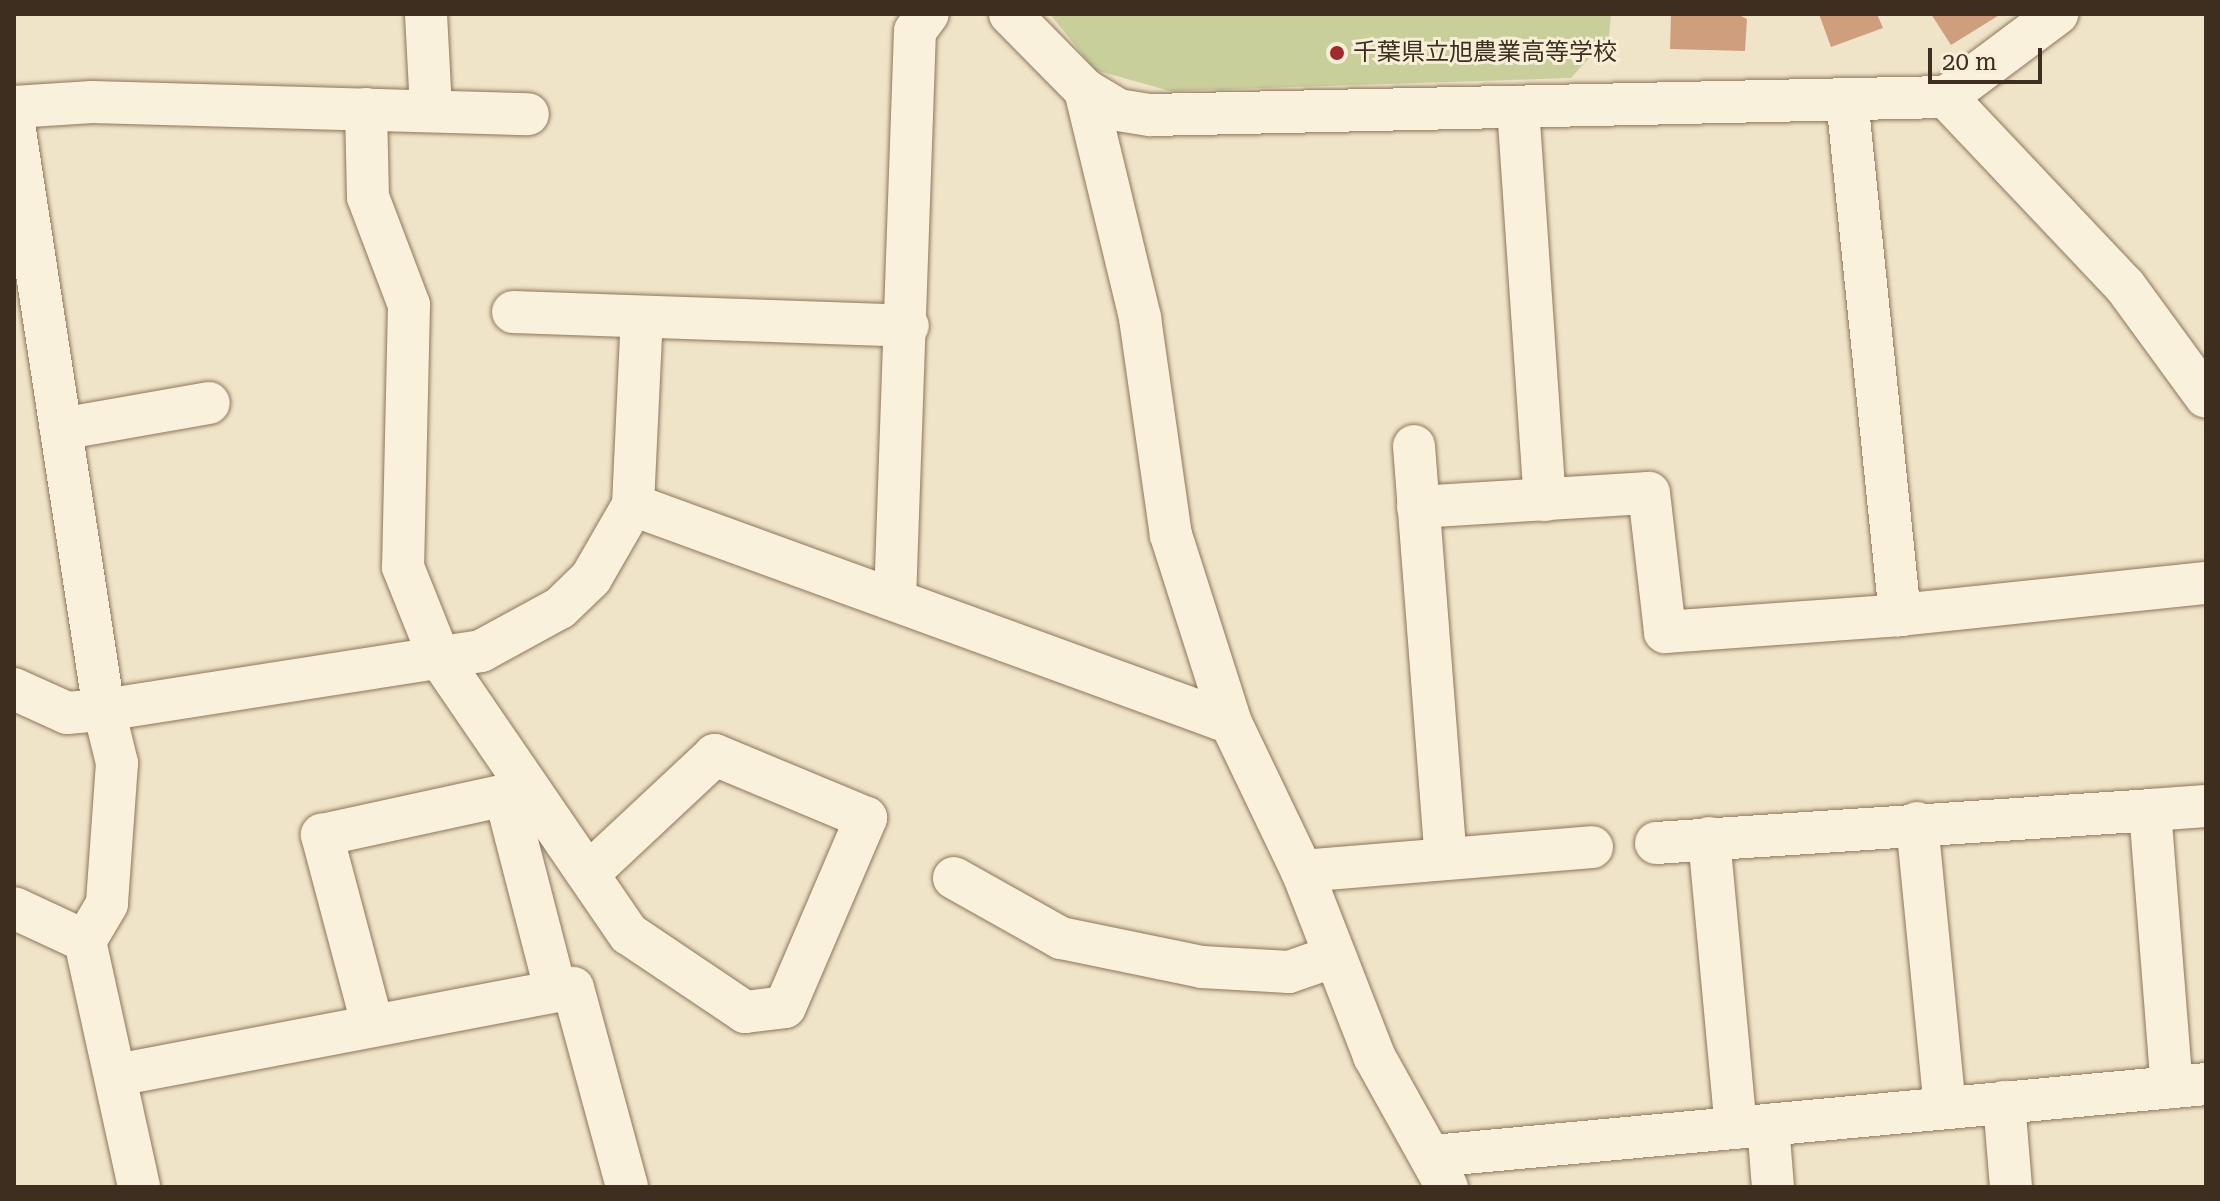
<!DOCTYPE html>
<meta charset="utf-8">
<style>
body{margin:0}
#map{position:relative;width:2220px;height:1201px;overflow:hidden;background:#f0e4c8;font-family:"Roboto Serif","Noto Sans JP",serif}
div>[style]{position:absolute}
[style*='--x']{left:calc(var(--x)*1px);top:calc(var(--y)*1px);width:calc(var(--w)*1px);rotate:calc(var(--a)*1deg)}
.green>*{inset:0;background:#c9cf9b}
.building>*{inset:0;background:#cf9f7d}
.roads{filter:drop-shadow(0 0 2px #8d765c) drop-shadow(0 0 2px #8d765c)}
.minor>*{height:42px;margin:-21px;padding:0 21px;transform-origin:21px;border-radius:21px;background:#faf1dc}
.dots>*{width:22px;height:22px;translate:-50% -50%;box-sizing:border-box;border:4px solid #f7eed8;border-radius:50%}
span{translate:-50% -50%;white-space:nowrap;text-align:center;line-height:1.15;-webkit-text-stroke:6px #f7eed8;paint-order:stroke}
.poi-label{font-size:24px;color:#3d2e20}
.left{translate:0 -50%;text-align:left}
.frame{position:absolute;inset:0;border:16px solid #3d2e20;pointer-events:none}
.scale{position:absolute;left:1928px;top:48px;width:114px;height:36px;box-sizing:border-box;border:4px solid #3d2e20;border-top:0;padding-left:10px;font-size:24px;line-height:28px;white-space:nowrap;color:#3d2e20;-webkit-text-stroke:6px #f7eed8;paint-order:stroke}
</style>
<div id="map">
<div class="green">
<i style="clip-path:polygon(1050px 14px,1611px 14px,1609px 36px,1571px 78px,1170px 91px,1095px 70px)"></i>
</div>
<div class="building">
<i style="clip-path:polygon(1671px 14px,1737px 14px,1747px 19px,1745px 51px,1670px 49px)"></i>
<i style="clip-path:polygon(1819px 14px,1877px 14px,1883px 28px,1831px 47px)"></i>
<i style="clip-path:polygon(1931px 14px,2001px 14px,1951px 45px)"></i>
</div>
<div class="roads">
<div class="minor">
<i style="--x:426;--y:14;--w:97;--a:87"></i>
<i style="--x:1010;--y:14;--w:107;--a:45.4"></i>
<i style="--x:1085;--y:90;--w:39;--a:31"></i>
<i style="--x:1118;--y:110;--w:33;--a:9"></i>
<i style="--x:1151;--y:115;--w:795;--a:-1.3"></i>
<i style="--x:1946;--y:97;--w:139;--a:-36.8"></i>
<i style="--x:1085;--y:90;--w:235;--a:76.4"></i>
<i style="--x:1140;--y:318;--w:219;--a:81.9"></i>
<i style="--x:1171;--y:535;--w:197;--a:72.3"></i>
<i style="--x:1231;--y:723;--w:164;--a:64.4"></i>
<i style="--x:1302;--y:871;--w:199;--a:68.7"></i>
<i style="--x:1374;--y:1056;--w:150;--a:60.9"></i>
<i style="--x:1946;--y:97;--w:260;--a:46.6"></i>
<i style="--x:2125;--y:286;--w:137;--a:53.9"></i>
<i style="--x:1847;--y:99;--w:519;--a:84.14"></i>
<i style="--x:1900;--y:615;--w:308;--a:-6"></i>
<i style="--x:14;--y:107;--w:78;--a:-3.7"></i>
<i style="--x:92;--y:102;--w:436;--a:1.6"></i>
<i style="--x:1518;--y:107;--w:394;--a:86.1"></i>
<i style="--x:366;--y:109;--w:88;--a:88.7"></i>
<i style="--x:368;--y:197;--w:116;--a:69.2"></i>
<i style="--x:409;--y:305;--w:262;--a:91.3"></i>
<i style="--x:403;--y:567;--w:97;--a:68.2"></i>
<i style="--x:439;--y:657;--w:336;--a:55.6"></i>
<i style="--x:629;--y:934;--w:140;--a:33.9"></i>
<i style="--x:745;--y:1012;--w:40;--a:-7.1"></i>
<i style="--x:785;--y:1007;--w:206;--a:-66.8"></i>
<i style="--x:866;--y:818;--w:164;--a:-157.4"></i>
<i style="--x:715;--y:755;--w:174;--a:136.9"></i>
<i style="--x:14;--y:124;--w:593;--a:81.27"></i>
<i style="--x:104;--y:710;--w:382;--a:-8.9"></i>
<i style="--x:481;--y:651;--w:90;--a:-28.6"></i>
<i style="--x:560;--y:608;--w:43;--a:-44.1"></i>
<i style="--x:591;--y:578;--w:84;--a:-60.1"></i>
<i style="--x:633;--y:505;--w:636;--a:20.03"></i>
<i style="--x:513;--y:312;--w:395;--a:2"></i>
<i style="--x:61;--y:429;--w:150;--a:-10"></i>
<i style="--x:1414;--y:446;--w:413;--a:85.6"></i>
<i style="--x:633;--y:505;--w:188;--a:-87.3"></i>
<i style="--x:1418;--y:507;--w:231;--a:-3.5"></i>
<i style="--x:1649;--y:493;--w:140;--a:83.4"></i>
<i style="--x:1665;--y:632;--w:236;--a:-4.1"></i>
<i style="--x:895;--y:600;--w:569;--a:-87.99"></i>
<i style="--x:915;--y:31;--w:21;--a:-53"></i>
<i style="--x:14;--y:689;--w:58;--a:24.4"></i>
<i style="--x:67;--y:713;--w:37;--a:-5"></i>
<i style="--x:104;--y:710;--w:55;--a:76.2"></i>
<i style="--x:117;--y:763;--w:141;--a:94.1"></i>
<i style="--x:107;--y:904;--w:43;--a:120.7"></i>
<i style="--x:85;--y:941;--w:78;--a:-155.1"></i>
<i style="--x:2150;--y:810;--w:56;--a:-4.1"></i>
<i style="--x:1917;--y:823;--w:286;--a:84.4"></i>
<i style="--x:1709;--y:838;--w:291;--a:84.7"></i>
<i style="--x:1656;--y:843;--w:495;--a:-3.8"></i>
<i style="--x:2150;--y:810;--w:278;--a:85.5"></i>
<i style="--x:1302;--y:871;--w:291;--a:-4.7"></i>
<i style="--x:954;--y:878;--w:123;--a:29.3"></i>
<i style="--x:1061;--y:938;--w:144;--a:11.6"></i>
<i style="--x:1202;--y:967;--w:87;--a:3.3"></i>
<i style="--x:1289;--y:972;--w:46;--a:-19.2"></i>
<i style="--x:85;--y:941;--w:252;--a:77.6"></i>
<i style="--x:372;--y:1023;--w:195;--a:-104.9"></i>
<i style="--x:322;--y:835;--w:187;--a:-12.3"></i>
<i style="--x:505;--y:795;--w:199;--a:75.5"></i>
<i style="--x:117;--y:1075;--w:464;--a:-10.8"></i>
<i style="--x:573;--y:988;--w:206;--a:74.8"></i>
<i style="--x:2004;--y:1102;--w:85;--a:85.3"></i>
<i style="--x:1768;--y:1125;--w:62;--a:85.4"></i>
<i style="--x:1433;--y:1156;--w:776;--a:-5.32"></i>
</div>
</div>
<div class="dots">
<i style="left:1337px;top:53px;background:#9e2a2b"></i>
</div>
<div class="poi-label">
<span class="left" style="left:1353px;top:53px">千葉県立旭農業高等学校</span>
</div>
<div class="frame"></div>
<div class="scale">20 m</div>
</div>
